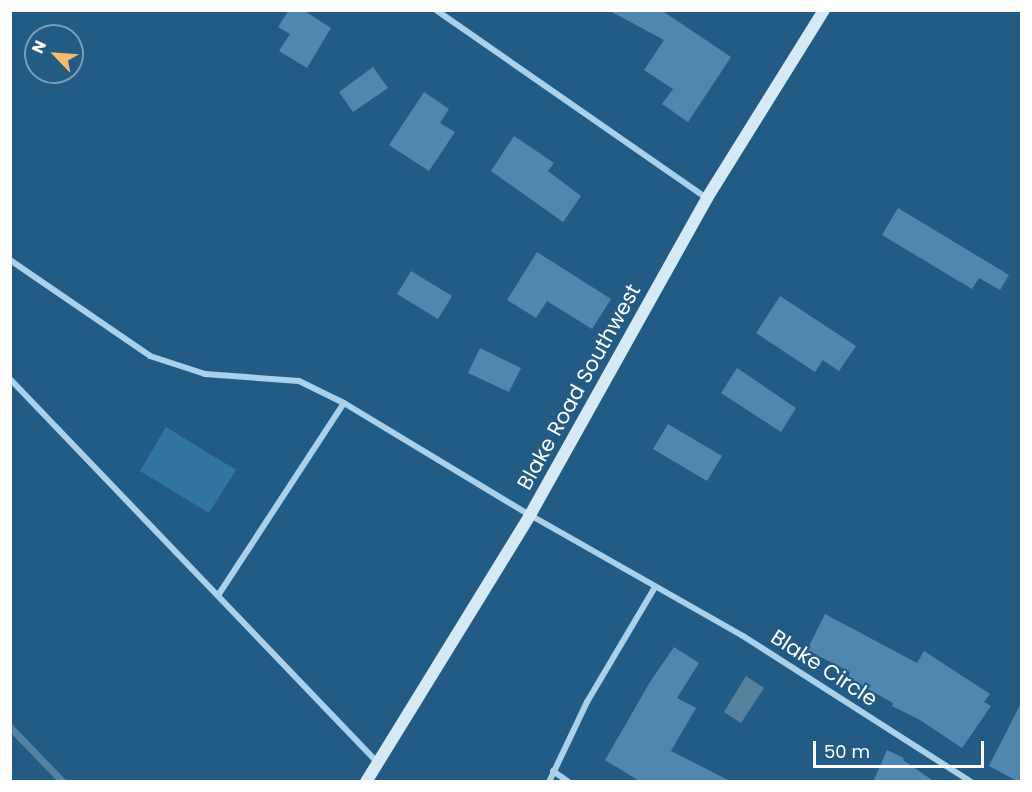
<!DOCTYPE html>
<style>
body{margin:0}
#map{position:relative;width:1032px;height:792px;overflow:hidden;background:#225c85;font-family:Poppins,sans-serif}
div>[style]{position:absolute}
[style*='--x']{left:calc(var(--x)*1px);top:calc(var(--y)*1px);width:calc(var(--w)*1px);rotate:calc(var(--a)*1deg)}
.green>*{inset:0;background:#3375a1}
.water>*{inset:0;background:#57809c}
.stream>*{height:7px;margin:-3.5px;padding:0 3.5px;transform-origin:3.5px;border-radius:3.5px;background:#57809c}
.building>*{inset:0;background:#4f87af}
.street>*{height:6px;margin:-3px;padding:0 3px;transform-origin:3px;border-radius:3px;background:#abd0e9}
.secondary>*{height:12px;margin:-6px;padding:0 6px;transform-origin:6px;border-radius:6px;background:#d6e9f7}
span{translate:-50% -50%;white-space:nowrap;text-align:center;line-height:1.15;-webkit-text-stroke:4.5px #225c85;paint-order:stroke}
.street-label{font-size:21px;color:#fff}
.frame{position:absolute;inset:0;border:12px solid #fff;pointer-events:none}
.north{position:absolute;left:24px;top:24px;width:60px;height:60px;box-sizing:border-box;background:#225c85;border:2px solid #7a9db6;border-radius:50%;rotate:295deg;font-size:16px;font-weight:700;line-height:24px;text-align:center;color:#fff}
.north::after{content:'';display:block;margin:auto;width:21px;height:27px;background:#f5ba6d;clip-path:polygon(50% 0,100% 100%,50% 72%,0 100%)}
.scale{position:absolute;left:813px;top:741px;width:171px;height:27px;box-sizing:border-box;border:3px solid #fff;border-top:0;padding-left:8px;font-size:18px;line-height:21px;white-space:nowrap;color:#fff;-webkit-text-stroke:4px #225c85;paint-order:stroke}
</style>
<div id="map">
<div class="green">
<i style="clip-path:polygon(166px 427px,236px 470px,209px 513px,140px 471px)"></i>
</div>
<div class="water">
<i style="clip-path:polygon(746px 676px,764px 688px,741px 723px,724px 712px)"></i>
</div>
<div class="stream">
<i style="--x:10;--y:727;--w:76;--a:46.1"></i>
</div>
<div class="building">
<i style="clip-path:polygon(289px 10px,303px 10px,331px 28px,307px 68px,279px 51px,290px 34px,278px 27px)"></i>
<i style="clip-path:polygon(608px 10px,661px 10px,731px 57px,688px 122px,662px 104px,673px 89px,644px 70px,664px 40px)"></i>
<i style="clip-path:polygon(373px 67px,388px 88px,353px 112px,339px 92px)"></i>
<i style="clip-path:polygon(424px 92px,449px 109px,440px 123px,455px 132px,429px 171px,389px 145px)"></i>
<i style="clip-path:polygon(514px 136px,554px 163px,548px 171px,581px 196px,563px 222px,491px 171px)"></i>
<i style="clip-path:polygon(898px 208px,1009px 275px,1000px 290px,979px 278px,972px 289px,882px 235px)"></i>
<i style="clip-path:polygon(537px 252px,611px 299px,592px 329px,547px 301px,536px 318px,507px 300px)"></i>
<i style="clip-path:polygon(411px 271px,452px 296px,438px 319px,397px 294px)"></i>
<i style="clip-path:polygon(780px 296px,856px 346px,839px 371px,823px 360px,815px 372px,756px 333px)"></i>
<i style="clip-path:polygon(480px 348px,521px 368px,509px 392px,468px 373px)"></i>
<i style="clip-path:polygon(737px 368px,796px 408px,781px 432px,721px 393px)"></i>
<i style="clip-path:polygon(668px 424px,722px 456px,707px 481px,653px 449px)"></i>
<i style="clip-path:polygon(825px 614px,917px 663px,924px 651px,990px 694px,984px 702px,991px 706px,962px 748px,920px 720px,892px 706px,893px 703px,848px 678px,850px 672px,807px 650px)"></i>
<i style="clip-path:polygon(674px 647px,699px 663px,677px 698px,696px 708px,671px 751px,732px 782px,641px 782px,605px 760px,650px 682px)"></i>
<i style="clip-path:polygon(1022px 701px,1022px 782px,1019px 782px,989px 766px)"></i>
<i style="clip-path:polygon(887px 750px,904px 758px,903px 760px,935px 782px,873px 782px)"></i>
</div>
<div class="street">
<i style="--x:436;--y:10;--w:329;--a:34.8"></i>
<i style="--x:10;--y:260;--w:170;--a:34.4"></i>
<i style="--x:150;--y:356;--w:58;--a:18.1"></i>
<i style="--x:205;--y:374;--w:94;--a:4.3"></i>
<i style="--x:299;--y:381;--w:50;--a:26.1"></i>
<i style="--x:344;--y:403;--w:217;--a:31.1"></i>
<i style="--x:530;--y:515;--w:245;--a:29.6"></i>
<i style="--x:743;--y:636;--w:271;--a:32.6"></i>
<i style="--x:10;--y:379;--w:532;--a:46.22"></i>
<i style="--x:219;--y:594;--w:228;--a:-56.8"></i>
<i style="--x:553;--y:771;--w:19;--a:35"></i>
<i style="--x:549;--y:782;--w:89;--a:-64.6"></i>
<i style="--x:587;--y:702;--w:134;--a:-59.4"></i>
</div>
<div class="secondary">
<i style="--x:366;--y:782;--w:313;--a:-58.4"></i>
<i style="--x:530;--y:515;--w:363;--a:-60.8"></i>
<i style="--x:707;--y:198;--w:221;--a:-58.1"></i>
</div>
<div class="street-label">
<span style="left:579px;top:387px;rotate:-61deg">Blake Road Southwest</span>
<span style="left:824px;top:668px;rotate:33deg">Blake Circle</span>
</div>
<div class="frame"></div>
<div class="north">N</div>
<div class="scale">50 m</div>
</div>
